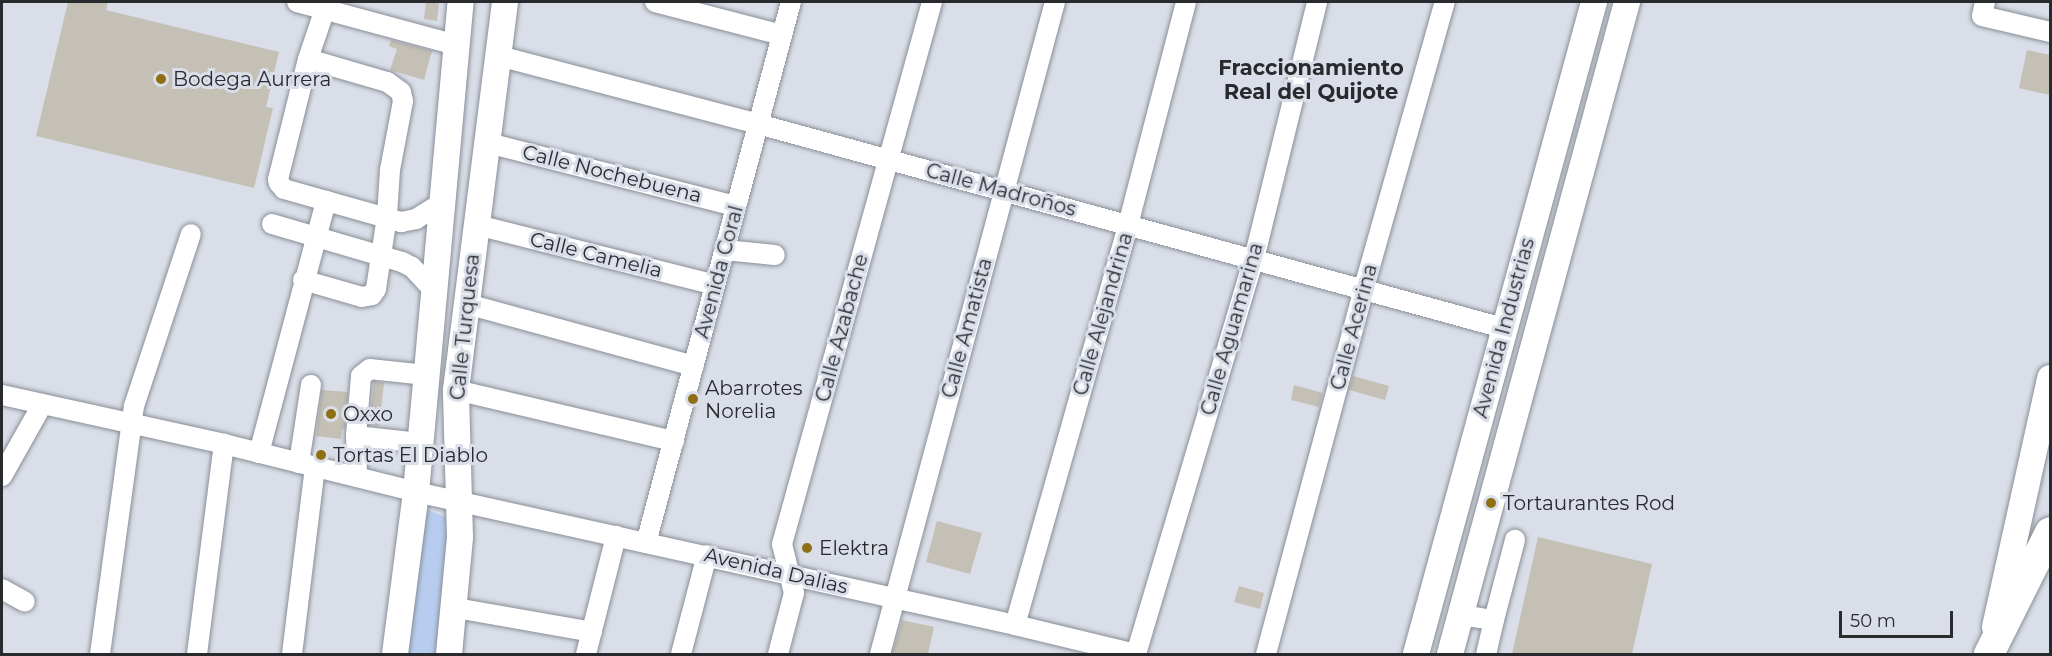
<!DOCTYPE html>
<meta charset="utf-8">
<style>
body{margin:0}
#map{position:relative;width:2052px;height:656px;overflow:hidden;background:#d9dee8;font-family:Montserrat,sans-serif}
div>[style]{position:absolute}
[style*='--x']{left:calc(var(--x)*1px);top:calc(var(--y)*1px);width:calc(var(--w)*1px);rotate:calc(var(--a)*1deg)}
.green>*{inset:0;background:#b7ccef}
.building>*{inset:0;background:#c4c0b6}
.roads{filter:drop-shadow(0 0 2px #898e97) drop-shadow(0 0 2px #898e97)}
.minor>*{height:20px;margin:-10px;padding:0 10px;transform-origin:10px;border-radius:10px;background:#fff}
.major>*{height:26px;margin:-13px;padding:0 13px;transform-origin:13px;border-radius:13px;background:#fff}
.highway>*{height:30px;margin:-15px;padding:0 15px;transform-origin:15px;border-radius:15px;background:#fff}
.dots>*{width:16px;height:16px;translate:-50% -50%;box-sizing:border-box;border:3px solid #d9dee8;border-radius:50%}
span{translate:-50% -50%;white-space:nowrap;text-align:center;line-height:1.15;-webkit-text-stroke:6px #d9dee8;paint-order:stroke}
.poi-label{font-size:20px;color:#282a2e}
.left{translate:0 -50%;text-align:left}
.street-label{font-size:20px;color:#282a2e}
.neighbourhood-label{font-size:21px;color:#282a2e;font-weight:700}
.frame{position:absolute;inset:0;border:3px solid #282a2e;pointer-events:none}
.scale{position:absolute;left:1839px;top:611px;width:114px;height:27px;box-sizing:border-box;border:3px solid #282a2e;border-top:0;padding-left:8px;font-size:18px;line-height:21px;white-space:nowrap;color:#282a2e;-webkit-text-stroke:4px #d9dee8;paint-order:stroke}
</style>
<div id="map">
<div class="green">
<i style="clip-path:polygon(420px 507px,448px 518px,437px 654px,406px 654px)"></i>
</div>
<div class="building">
<i style="clip-path:polygon(68px 2px,108px 2px,106px 10px,279px 52px,266px 107px,273px 108px,254px 188px,36px 136px)"></i>
<i style="clip-path:polygon(426px 2px,439px 2px,437px 21px,424px 19px)"></i>
<i style="clip-path:polygon(391px 40px,432px 51px,424px 80px,390px 70px,397px 49px,389px 46px)"></i>
<i style="clip-path:polygon(2027px 50px,2050px 55px,2050px 95px,2019px 88px)"></i>
<i style="clip-path:polygon(1353px 376px,1389px 386px,1385px 400px,1349px 390px)"></i>
<i style="clip-path:polygon(374px 381px,384px 383px,379px 426px,369px 425px)"></i>
<i style="clip-path:polygon(1294px 385px,1323px 393px,1319px 407px,1291px 400px)"></i>
<i style="clip-path:polygon(322px 390px,348px 392px,345px 429px,342px 429px,341px 439px,316px 436px)"></i>
<i style="clip-path:polygon(937px 521px,982px 533px,970px 574px,926px 562px)"></i>
<i style="clip-path:polygon(1538px 537px,1652px 564px,1632px 654px,1512px 654px)"></i>
<i style="clip-path:polygon(1239px 586px,1264px 593px,1260px 609px,1234px 602px)"></i>
<i style="clip-path:polygon(902px 620px,934px 627px,928px 654px,892px 654px)"></i>
</div>
<div class="roads">
<div class="minor">
<i style="--x:297;--y:2;--w:165;--a:15.1"></i>
<i style="--x:655;--y:2;--w:131;--a:14.6"></i>
<i style="--x:1985;--y:2;--w:14;--a:102"></i>
<i style="--x:1982;--y:16;--w:70;--a:13.2"></i>
<i style="--x:325;--y:9;--w:53;--a:108.8"></i>
<i style="--x:308;--y:59;--w:124;--a:104"></i>
<i style="--x:278;--y:179;--w:4;--a:76"></i>
<i style="--x:279;--y:183;--w:8;--a:50"></i>
<i style="--x:284;--y:189;--w:122;--a:15.8"></i>
<i style="--x:401;--y:222;--w:15;--a:-11"></i>
<i style="--x:416;--y:219;--w:31;--a:-32"></i>
<i style="--x:499;--y:56;--w:268;--a:14.7"></i>
<i style="--x:758;--y:124;--w:772;--a:15.31"></i>
<i style="--x:488;--y:143;--w:256;--a:14.3"></i>
<i style="--x:272;--y:224;--w:135;--a:16.3"></i>
<i style="--x:402;--y:262;--w:11;--a:27"></i>
<i style="--x:412;--y:267;--w:33;--a:47"></i>
<i style="--x:477;--y:225;--w:245;--a:14.1"></i>
<i style="--x:725;--y:250;--w:50;--a:5.7"></i>
<i style="--x:303;--y:280;--w:61;--a:16.1"></i>
<i style="--x:362;--y:297;--w:10;--a:-11"></i>
<i style="--x:372;--y:295;--w:7;--a:-56"></i>
<i style="--x:376;--y:289;--w:74;--a:-81.4"></i>
<i style="--x:387;--y:216;--w:46;--a:-86.3"></i>
<i style="--x:390;--y:170;--w:70;--a:-79.3"></i>
<i style="--x:403;--y:101;--w:9;--a:-103"></i>
<i style="--x:401;--y:92;--w:17;--a:-144"></i>
<i style="--x:387;--y:82;--w:82;--a:-163.8"></i>
<i style="--x:467;--y:304;--w:235;--a:15.3"></i>
<i style="--x:456;--y:390;--w:224;--a:13.2"></i>
<i style="--x:2;--y:395;--w:227;--a:12.4"></i>
<i style="--x:224;--y:444;--w:198;--a:14"></i>
<i style="--x:416;--y:492;--w:614;--a:12.52"></i>
<i style="--x:1015;--y:625;--w:124;--a:13.5"></i>
<i style="--x:356;--y:436;--w:64;--a:6.2"></i>
<i style="--x:259;--y:453;--w:261;--a:-75.1"></i>
<i style="--x:299;--y:463;--w:79;--a:-81.3"></i>
<i style="--x:2;--y:476;--w:81;--a:-60.6"></i>
<i style="--x:357;--y:477;--w:41;--a:-91.4"></i>
<i style="--x:356;--y:436;--w:60;--a:-85.2"></i>
<i style="--x:361;--y:376;--w:11;--a:-38"></i>
<i style="--x:370;--y:369;--w:56;--a:6.1"></i>
<i style="--x:646;--y:543;--w:560;--a:-75"></i>
<i style="--x:2;--y:589;--w:26;--a:29"></i>
<i style="--x:456;--y:608;--w:138;--a:10"></i>
<i style="--x:1461;--y:615;--w:33;--a:9"></i>
<i style="--x:1494;--y:620;--w:35;--a:103"></i>
<i style="--x:1494;--y:620;--w:83;--a:-75.3"></i>
<i style="--x:1015;--y:625;--w:416;--a:-74.2"></i>
<i style="--x:1128;--y:225;--w:230;--a:-75.4"></i>
<i style="--x:100;--y:654;--w:250;--a:-82.2"></i>
<i style="--x:134;--y:406;--w:181;--a:-71.7"></i>
<i style="--x:197;--y:654;--w:212;--a:-82.7"></i>
<i style="--x:292;--y:654;--w:188;--a:-83"></i>
<i style="--x:586;--y:654;--w:122;--a:-75.7"></i>
<i style="--x:681;--y:654;--w:102;--a:-75.3"></i>
<i style="--x:778;--y:654;--w:63;--a:-75.3"></i>
<i style="--x:794;--y:593;--w:50;--a:-103.8"></i>
<i style="--x:782;--y:544;--w:562;--a:-74.53"></i>
<i style="--x:880;--y:654;--w:675;--a:-74.98"></i>
<i style="--x:1136;--y:654;--w:412;--a:-73.4"></i>
<i style="--x:1254;--y:259;--w:265;--a:-76.2"></i>
<i style="--x:1266;--y:654;--w:376;--a:-75"></i>
<i style="--x:1363;--y:291;--w:300;--a:-74.2"></i>
</div>
<div class="major">
<i style="--x:1995;--y:627;--w:255;--a:-77.5"></i>
<i style="--x:395;--y:654;--w:163;--a:-82.6"></i>
<i style="--x:416;--y:492;--w:492;--a:-84.8"></i>
<i style="--x:449;--y:654;--w:118;--a:-84.6"></i>
<i style="--x:460;--y:537;--w:147;--a:-91.6"></i>
<i style="--x:456;--y:390;--w:391;--a:-82.8"></i>
<i style="--x:1416;--y:654;--w:676;--a:-74.73"></i>
<i style="--x:1450;--y:654;--w:676;--a:-74.81"></i>
</div>
<div class="highway">
<i style="--x:1989;--y:654;--w:136;--a:-63.4"></i>
</div>
</div>
<div class="dots">
<i style="left:161px;top:79px;background:#8f6f13"></i>
<i style="left:693px;top:399px;background:#8f6f13"></i>
<i style="left:331px;top:414px;background:#8f6f13"></i>
<i style="left:321px;top:455px;background:#8f6f13"></i>
<i style="left:1491px;top:503px;background:#8f6f13"></i>
<i style="left:807px;top:548px;background:#8f6f13"></i>
</div>
<div class="poi-label">
<span class="left" style="left:173px;top:79px">Bodega Aurrera</span>
<span class="left" style="left:705px;top:400px">Abarrotes<br>Norelia</span>
<span class="left" style="left:343px;top:414px">Oxxo</span>
<span class="left" style="left:333px;top:455px">Tortas El Diablo</span>
<span class="left" style="left:1503px;top:503px">Tortaurantes Rod</span>
<span class="left" style="left:819px;top:548px">Elektra</span>
</div>
<div class="street-label">
<span style="left:612px;top:174px;rotate:14deg">Calle Nochebuena</span>
<span style="left:1001px;top:190px;rotate:15deg">Calle Madroños</span>
<span style="left:596px;top:255px;rotate:14deg">Calle Camelia</span>
<span style="left:719px;top:272px;rotate:-75deg">Avenida Coral</span>
<span style="left:1103px;top:314px;rotate:-74deg">Calle Alejandrina</span>
<span style="left:465px;top:327px;rotate:-84deg">Calle Turquesa</span>
<span style="left:1354px;top:327px;rotate:-75deg">Calle Acerina</span>
<span style="left:842px;top:328px;rotate:-75deg">Calle Azabache</span>
<span style="left:967px;top:328px;rotate:-75deg">Calle Amatista</span>
<span style="left:1504px;top:328px;rotate:-75deg">Avenida Industrias</span>
<span style="left:1232px;top:329px;rotate:-74deg">Calle Aguamarina</span>
<span style="left:776px;top:571px;rotate:13deg">Avenida Dalias</span>
</div>
<div class="neighbourhood-label">
<span style="left:1311px;top:80px">Fraccionamiento<br>Real del Quijote</span>
</div>
<div class="frame"></div>
<div class="scale">50 m</div>
</div>
